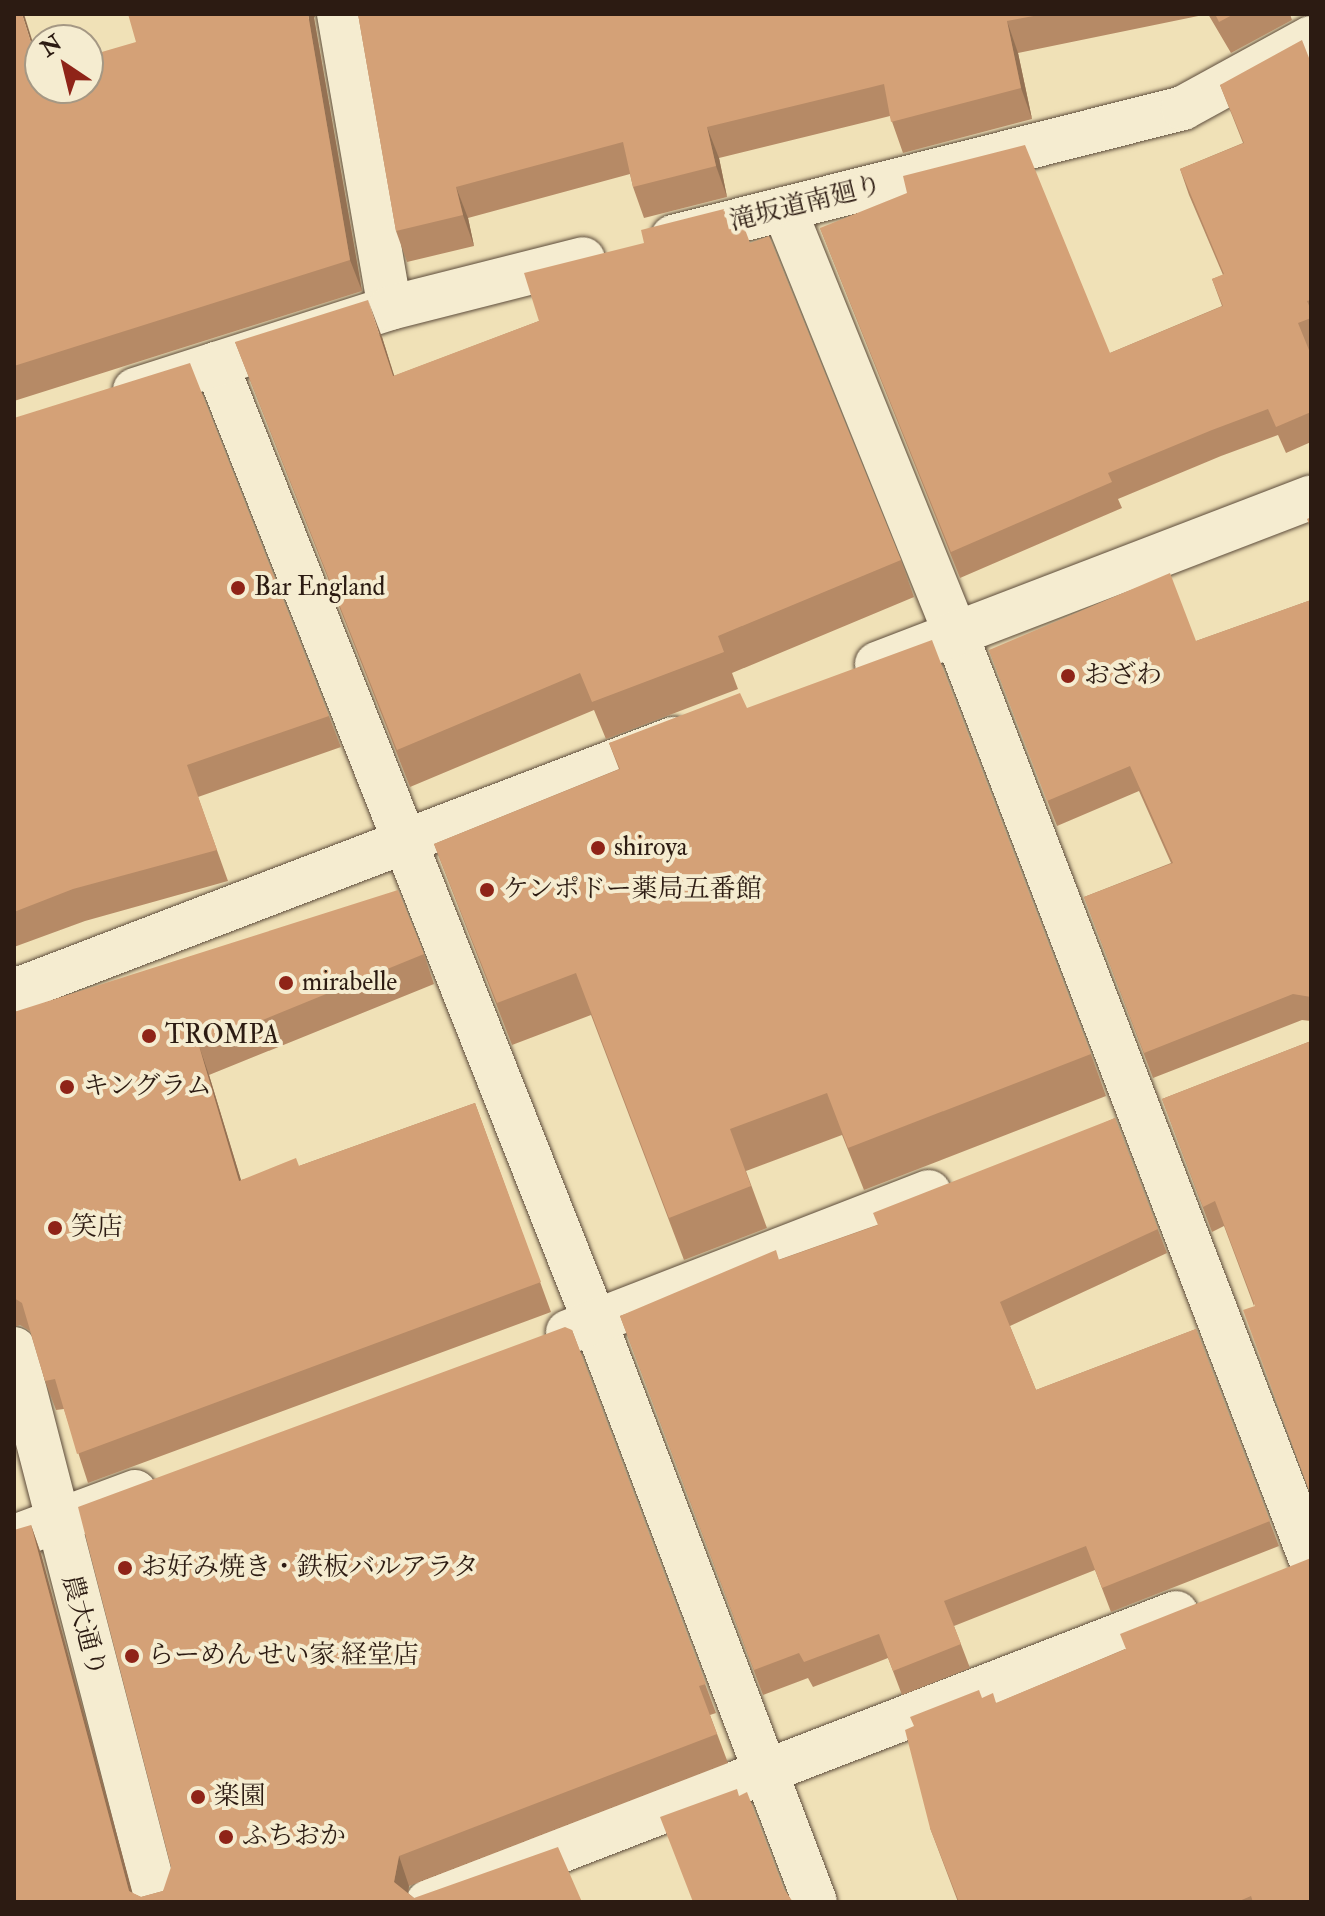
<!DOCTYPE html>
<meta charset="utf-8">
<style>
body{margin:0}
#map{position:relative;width:1325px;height:1916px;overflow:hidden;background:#f0e1b7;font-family:"IM FELL Double Pica","Noto Serif JP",serif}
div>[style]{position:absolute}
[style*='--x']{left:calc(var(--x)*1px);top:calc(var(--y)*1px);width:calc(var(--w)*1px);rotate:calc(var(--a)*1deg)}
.roads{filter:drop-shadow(0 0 2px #5d4c3b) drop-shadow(0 0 2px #5d4c3b)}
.street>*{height:44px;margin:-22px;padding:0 22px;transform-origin:22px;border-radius:22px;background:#f5ecd0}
.secondary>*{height:44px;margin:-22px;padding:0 22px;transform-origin:22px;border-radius:22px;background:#f5ecd0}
.wall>*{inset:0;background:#b68a66}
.shaded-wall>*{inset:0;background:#947153}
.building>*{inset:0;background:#d4a177}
.dots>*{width:22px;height:22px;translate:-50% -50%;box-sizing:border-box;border:4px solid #f5ecd0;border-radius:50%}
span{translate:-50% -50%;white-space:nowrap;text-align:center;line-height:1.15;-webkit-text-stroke:8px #f5ecd0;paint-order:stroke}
.street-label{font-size:26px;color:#2c1b12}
.poi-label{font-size:26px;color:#2c1b12}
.left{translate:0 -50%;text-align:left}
.frame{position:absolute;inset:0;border:16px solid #2c1b12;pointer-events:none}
.north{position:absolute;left:24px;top:24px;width:80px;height:80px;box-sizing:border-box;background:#f5ecd0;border:2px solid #a59884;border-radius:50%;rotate:325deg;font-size:22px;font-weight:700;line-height:32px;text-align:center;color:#2c1b12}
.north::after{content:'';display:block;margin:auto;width:28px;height:36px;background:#8f2418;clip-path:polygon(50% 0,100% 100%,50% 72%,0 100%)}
</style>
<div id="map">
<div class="roads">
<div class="street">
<i style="--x:339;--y:14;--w:298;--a:80.2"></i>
<i style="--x:784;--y:209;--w:458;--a:68"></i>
<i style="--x:956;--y:634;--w:992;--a:69.02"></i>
<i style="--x:216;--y:364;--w:1030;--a:68.42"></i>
<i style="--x:595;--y:1322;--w:620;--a:69.23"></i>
<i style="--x:568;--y:1332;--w:387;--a:-21.2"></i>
<i style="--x:14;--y:1349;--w:571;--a:75.5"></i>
<i style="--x:14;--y:1537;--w:129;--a:-20.4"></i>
<i style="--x:428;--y:1902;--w:802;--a:-21.12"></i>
</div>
<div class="secondary">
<i style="--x:673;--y:237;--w:526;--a:-14.19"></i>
<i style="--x:1183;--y:108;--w:146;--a:-28.7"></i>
<i style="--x:135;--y:390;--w:268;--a:-17.8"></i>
<i style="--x:390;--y:308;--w:199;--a:-14.2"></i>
<i style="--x:877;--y:664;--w:465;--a:-21"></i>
<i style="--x:14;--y:991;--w:706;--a:-20.93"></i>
</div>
</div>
<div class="wall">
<i style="clip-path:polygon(14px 14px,40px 88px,314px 18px,362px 291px,14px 401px)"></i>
<i style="clip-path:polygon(358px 14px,1290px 14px,1292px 20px,1231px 53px,1208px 14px,1018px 53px,1032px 119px,903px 153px,890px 116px,719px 158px,727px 197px,644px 218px,633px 187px,630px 174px,468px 218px,474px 246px,407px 262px,396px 231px)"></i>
<i style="clip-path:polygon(1311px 63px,1311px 348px,1309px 349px,1311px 355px,1311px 442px,1286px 453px,1278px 435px,1221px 456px,1118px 499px,1122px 508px,960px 578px,820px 228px,1110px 353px,1222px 306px,1212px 279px,1223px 275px,1189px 195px,1180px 169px,1243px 143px,1220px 85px)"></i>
<i style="clip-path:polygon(731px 228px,750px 243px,901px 560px,914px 597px,732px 673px,738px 689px,606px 739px,594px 710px,410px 787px,235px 342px,382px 337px,394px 376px,539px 321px)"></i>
<i style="clip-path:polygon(14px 418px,329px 716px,341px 747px,198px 797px,228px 881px,85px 921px,14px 947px)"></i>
<i style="clip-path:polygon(1311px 600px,1311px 1021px,1302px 1020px,1153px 1078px,1084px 897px,1171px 863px,1139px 791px,1057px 826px,989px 650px,1196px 641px)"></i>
<i style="clip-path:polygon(747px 708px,1091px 1054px,1106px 1096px,864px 1190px,842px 1135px,746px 1171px,767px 1228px,684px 1260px,591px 1015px,512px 1045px,434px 844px,619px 769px,609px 743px)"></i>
<i style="clip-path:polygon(424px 954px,434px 984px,209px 1075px,241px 1180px,299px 1166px,475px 1103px,551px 1312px,88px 1483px,64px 1409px,56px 1410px,45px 1381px,30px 1331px,20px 1325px,14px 1327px,14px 1012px)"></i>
<i style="clip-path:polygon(1311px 1041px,1254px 1306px,1224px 1226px,1212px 1232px,1162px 1099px)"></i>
<i style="clip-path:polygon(1115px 1118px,1167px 1253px,1010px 1326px,1036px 1390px,1196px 1329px,1279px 1546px,1111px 1612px,1095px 1570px,954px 1626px,970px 1668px,902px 1695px,888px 1658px,813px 1687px,808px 1678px,763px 1695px,620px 1316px,877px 1225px)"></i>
<i style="clip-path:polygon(572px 1330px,716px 1713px,710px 1715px,728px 1763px,409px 1886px,408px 1893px,414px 1898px,14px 1902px,31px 1525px,41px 1554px,132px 1893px,141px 1897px,163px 1891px)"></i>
<i style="clip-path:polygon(1125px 1649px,1311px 1902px,958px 1902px,930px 1828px,982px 1698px,997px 1703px)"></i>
</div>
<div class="shaded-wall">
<i style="clip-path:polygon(22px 14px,24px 14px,40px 65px,40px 71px)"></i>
<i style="clip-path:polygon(308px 14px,316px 14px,314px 18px,362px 291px,350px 260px)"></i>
<i style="clip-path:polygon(1007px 21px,1018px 53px,1032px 119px,1021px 88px)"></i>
<i style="clip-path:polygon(707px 127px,719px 158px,727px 197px,716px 166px)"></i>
<i style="clip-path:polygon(456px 187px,468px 218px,474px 246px,463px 215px)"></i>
<i style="clip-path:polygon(368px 300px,382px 337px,406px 413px,393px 376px)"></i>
<i style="clip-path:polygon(199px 1046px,209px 1075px,250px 1210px,239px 1181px)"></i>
<i style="clip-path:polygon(31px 1525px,41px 1554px,135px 1902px,129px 1891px)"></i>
<i style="clip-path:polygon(399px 1856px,409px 1886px,407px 1902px,394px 1882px)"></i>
</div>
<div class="building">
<i style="clip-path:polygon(14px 14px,22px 14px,40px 71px,40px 88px,88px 88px,88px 56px,136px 42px,128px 14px,308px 14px,350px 260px,14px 366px)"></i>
<i style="clip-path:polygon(358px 14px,1044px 14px,1007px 21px,1021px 88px,891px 122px,884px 84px,707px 127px,716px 166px,633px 187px,623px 142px,456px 187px,463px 215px,396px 231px)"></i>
<i style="clip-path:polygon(1215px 14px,1234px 14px,1219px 22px)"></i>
<i style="clip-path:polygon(1302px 40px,1311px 63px,1311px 300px,1307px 301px,1311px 310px,1311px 318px,1298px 323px,1311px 355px,1311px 412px,1276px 427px,1268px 409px,1212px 430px,1108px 473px,1112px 482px,951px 552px,820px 228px,907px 193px,903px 176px,1025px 145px,1110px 353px,1223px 306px,1212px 279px,1224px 274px,1180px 169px,1244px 143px,1220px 85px)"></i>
<i style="clip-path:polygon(724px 209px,729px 229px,743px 224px,750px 243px,769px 236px,901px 560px,718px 636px,724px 652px,592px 702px,580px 673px,397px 750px,235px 342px,368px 300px,393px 376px,539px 321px,524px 273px,644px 243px,641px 230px)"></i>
<i style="clip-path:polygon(190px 363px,329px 716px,187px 765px,217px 850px,73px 889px,14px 912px,14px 418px)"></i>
<i style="clip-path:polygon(1311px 517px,1311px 529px,1307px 519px)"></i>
<i style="clip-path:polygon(1170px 573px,1196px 641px,1311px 600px,1311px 997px,1293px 994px,1144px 1053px,1084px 897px,1173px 863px,1130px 766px,1047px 801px,989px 650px)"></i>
<i style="clip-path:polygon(932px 640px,1091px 1054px,848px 1148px,827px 1093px,730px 1129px,751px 1186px,669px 1218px,576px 973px,497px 1003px,434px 844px,620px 769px,609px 743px,740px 693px,747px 708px)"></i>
<i style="clip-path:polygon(398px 890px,424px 954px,199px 1046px,239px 1181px,296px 1158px,299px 1166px,475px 1103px,541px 1282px,77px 1454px,55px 1379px,45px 1381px,22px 1303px,14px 1298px,14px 1012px)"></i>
<i style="clip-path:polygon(1311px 1041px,1311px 1496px,1243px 1310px,1255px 1306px,1215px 1201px,1203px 1207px,1162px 1099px)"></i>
<i style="clip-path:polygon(1115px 1118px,1158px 1229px,1000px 1302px,1036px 1390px,1196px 1329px,1270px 1521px,1102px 1588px,1086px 1546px,944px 1601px,961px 1644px,893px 1671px,879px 1634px,804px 1662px,799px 1653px,754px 1670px,620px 1316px,776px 1250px,779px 1260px,878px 1225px,873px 1213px)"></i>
<i style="clip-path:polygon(565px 1327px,572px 1330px,706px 1684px,699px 1686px,717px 1734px,399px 1856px,394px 1882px,414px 1898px,558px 1847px,582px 1902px,14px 1902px,14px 1530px,31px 1525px,129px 1891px,141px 1897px,163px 1891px,171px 1867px,78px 1507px)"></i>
<i style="clip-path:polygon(1311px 1558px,1311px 1902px,1253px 1902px,1251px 1896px,1237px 1902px,959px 1902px,930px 1828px,905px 1730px,914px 1726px,910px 1717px,979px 1690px,982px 1698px,993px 1693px,996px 1703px,1126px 1649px,1120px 1634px)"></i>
<i style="clip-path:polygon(737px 1789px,739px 1796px,747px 1792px,784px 1889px,793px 1902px,693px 1902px,660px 1817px)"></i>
</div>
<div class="dots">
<i style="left:238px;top:588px;background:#8f2418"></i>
<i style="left:1068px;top:676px;background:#8f2418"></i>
<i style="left:598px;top:848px;background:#8f2418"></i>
<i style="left:487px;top:890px;background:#8f2418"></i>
<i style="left:286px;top:983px;background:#8f2418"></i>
<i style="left:149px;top:1036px;background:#8f2418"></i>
<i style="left:67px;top:1087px;background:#8f2418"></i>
<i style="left:55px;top:1228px;background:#8f2418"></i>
<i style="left:125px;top:1568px;background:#8f2418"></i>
<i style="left:132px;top:1656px;background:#8f2418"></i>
<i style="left:198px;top:1797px;background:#8f2418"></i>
<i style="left:226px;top:1837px;background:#8f2418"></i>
</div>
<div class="street-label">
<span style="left:806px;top:204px;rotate:-14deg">滝坂道南廻り</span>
<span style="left:83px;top:1626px;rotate:75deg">農大通り</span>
</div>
<div class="poi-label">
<span class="left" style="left:254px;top:588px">Bar England</span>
<span class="left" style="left:1084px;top:676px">おざわ</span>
<span class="left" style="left:614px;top:848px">shiroya</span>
<span class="left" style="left:503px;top:890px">ケンポドー薬局五番館</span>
<span class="left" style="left:302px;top:983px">mirabelle</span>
<span class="left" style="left:165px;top:1036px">TROMPA</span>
<span class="left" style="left:83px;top:1087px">キングラム</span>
<span class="left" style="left:71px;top:1228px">笑店</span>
<span class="left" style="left:141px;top:1568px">お好み焼き・鉄板バルアラタ</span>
<span class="left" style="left:148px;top:1656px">らーめん せい家 経堂店</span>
<span class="left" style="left:214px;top:1797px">楽園</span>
<span class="left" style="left:242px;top:1837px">ふちおか</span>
</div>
<div class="frame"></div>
<div class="north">N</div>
</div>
